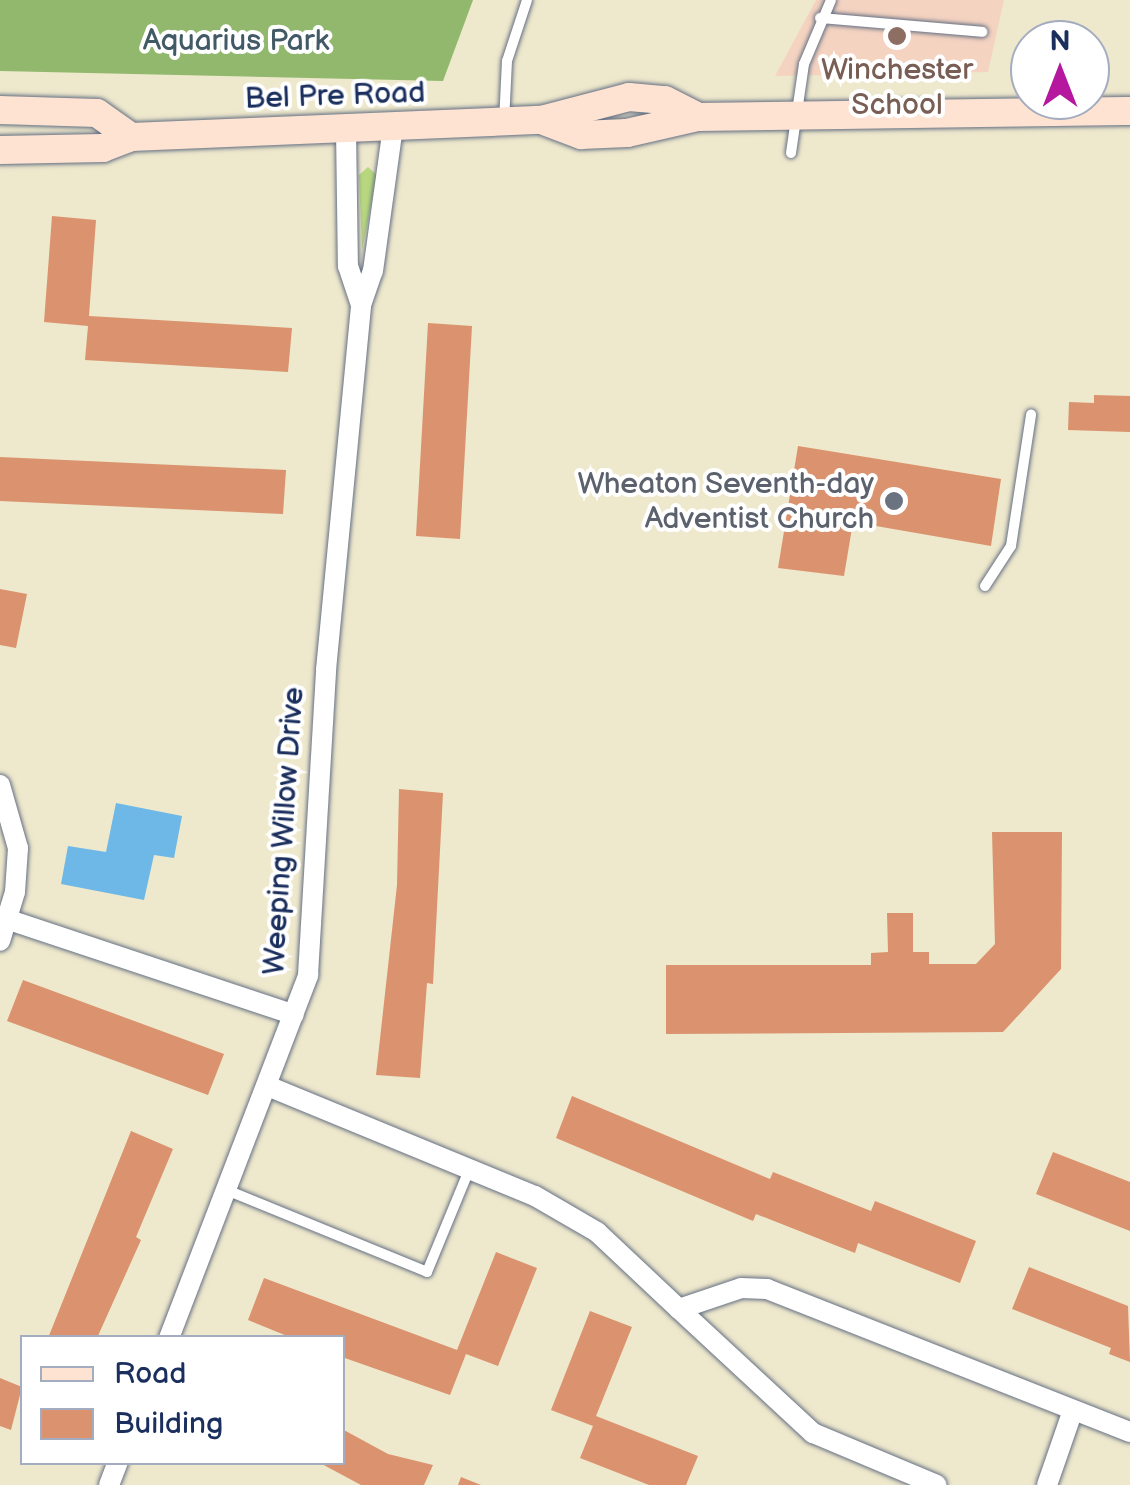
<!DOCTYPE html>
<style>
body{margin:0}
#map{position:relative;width:1130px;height:1485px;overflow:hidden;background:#eee8cc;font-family:"Balsamiq Sans",sans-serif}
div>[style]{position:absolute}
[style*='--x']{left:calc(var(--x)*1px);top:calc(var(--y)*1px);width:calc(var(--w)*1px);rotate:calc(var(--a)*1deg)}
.built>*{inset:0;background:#f5d3c1}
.green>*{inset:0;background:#b8d87f}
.forest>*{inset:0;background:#92b86e}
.water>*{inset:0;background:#6db8e6}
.building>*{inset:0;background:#da936e}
.roads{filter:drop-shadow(0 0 2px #657084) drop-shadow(0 0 2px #657084)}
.lane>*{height:10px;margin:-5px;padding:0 5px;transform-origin:5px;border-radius:5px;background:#fff}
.street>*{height:20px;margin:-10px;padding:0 10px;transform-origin:10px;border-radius:10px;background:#fff}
.secondary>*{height:28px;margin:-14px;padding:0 14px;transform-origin:14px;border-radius:14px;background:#fee3d2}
.dots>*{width:28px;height:28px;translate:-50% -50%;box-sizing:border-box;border:5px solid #fff;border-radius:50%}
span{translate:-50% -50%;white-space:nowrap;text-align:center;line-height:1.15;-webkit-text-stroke:8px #fff;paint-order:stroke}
.park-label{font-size:30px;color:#425966}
.education-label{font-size:30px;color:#785e54}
.street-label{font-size:30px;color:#1b2f5e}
.worship-label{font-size:30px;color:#5b616d}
.right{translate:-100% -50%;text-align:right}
.legend{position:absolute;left:20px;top:1335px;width:325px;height:130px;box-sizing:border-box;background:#fff;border:2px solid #a4acbf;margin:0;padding:12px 18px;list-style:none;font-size:30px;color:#1b2f5e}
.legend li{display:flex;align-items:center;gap:20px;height:50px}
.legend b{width:50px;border:2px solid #a4acbf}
.north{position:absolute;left:1010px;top:20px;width:100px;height:100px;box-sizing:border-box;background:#fff;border:2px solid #a4acbf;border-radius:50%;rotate:0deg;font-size:28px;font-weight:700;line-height:40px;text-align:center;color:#1b2f5e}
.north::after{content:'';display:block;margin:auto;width:35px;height:45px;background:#b5179e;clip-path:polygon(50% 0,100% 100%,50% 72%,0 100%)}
</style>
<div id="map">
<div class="built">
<i style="clip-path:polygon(816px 0,1004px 0,988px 72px,775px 76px)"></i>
</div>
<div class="green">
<i style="clip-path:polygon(368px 167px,377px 175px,362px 250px,359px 175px)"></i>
</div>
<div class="forest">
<i style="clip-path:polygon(0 0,473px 0,443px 81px,0 71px)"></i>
</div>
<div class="water">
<i style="clip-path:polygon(116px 803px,182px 816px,174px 858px,154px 855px,144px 900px,61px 884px,68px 846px,106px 852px)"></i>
</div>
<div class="building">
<i style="clip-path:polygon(52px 216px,96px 220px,89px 316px,292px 328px,288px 372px,85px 360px,88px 326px,44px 322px)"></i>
<i style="clip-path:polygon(428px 323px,472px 326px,460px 539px,416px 536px)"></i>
<i style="clip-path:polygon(1094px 395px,1130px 396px,1130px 432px,1068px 430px,1069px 402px,1094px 403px)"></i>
<i style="clip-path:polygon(798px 446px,1001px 479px,991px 546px,853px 522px,844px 576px,778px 568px)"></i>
<i style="clip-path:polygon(0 457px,286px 470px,283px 514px,0 501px)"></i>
<i style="clip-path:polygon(0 589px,27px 594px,16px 648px,0 645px)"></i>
<i style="clip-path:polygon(399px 789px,443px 793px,433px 984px,427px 983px,420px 1078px,376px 1075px,397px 885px)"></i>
<i style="clip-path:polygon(992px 832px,1062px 832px,1061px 969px,1003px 1032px,666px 1034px,666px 965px,871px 965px,871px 953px,888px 952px,887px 913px,913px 913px,913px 952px,929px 952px,929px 964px,976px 964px,995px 944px)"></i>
<i style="clip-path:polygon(23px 980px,224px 1054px,208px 1095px,7px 1021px)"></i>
<i style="clip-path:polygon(572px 1096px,770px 1179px,773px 1172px,871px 1211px,875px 1201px,976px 1241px,960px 1283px,858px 1243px,855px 1253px,756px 1214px,753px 1221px,556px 1138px)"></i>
<i style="clip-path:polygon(131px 1131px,173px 1149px,136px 1237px,141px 1240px,97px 1338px,48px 1338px)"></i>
<i style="clip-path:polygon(1053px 1152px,1130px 1182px,1130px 1231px,1036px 1194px)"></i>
<i style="clip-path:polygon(496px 1252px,537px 1268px,498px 1366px,466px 1354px,450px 1395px,342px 1357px,342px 1338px,292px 1338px,248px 1320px,264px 1278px,457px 1350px)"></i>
<i style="clip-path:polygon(1029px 1267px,1128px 1306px,1130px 1362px,1109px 1354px,1111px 1348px,1012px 1309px)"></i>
<i style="clip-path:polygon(590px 1311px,632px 1327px,596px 1416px,698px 1456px,686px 1485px,649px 1485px,580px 1458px,593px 1426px,551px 1410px)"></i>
<i style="clip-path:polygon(0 1378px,22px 1387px,11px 1430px,0 1426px)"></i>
<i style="clip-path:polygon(342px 1429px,388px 1454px,433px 1465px,424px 1485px,361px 1485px,320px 1463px,342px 1462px)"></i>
<i style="clip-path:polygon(461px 1477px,481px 1485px,458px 1485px)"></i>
</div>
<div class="roads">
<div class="lane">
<i style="--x:820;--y:18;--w:163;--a:4.9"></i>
<i style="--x:504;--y:122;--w:61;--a:-87.2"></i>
<i style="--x:507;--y:61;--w:64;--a:-71.8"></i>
<i style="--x:791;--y:153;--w:90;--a:-81.7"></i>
<i style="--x:804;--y:64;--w:69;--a:-67.1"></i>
<i style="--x:985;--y:586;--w:48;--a:-57"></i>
<i style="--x:1011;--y:546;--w:133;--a:-81.3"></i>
<i style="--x:229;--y:1191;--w:214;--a:22.2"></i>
<i style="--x:427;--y:1272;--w:110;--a:-67.6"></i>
</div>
<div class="street">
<i style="--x:346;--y:129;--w:137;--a:89.2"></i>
<i style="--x:348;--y:266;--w:41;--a:71.6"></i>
<i style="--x:0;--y:785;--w:66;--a:74.1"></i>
<i style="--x:18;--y:848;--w:44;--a:93.9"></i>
<i style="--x:15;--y:892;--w:51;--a:107"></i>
<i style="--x:9;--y:920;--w:300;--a:18.4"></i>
<i style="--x:270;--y:1087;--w:287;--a:22.4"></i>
<i style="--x:535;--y:1196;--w:72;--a:30.1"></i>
<i style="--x:597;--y:1232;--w:112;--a:43.2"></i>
<i style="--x:679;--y:1309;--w:65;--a:-18.7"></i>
<i style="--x:741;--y:1288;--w:26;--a:2"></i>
<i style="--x:767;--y:1289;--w:390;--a:21.5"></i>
<i style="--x:679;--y:1309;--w:183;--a:42.8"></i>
<i style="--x:813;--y:1433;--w:134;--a:22.8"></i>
<i style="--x:169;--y:1338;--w:389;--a:-69"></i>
<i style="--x:308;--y:975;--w:306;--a:-86.6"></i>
<i style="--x:326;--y:670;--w:367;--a:-84.5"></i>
<i style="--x:361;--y:305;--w:36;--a:-71"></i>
<i style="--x:373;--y:271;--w:146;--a:-82.1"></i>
<i style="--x:109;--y:1485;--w:25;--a:-69"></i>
<i style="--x:1047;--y:1485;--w:79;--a:-70.9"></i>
</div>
<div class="secondary">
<i style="--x:0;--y:110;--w:97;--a:1.8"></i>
<i style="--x:97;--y:113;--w:42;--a:35.2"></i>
<i style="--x:541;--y:120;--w:43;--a:20.6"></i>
<i style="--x:581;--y:135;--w:46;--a:-2.5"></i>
<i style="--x:627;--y:133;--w:73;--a:-12.7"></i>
<i style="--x:698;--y:117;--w:432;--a:-0.8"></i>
<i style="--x:0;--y:150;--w:103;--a:-1.1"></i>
<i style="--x:103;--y:148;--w:30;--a:-21"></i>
<i style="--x:131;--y:137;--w:410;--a:-2.4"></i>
<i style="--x:541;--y:120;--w:91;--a:-14.6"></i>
<i style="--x:629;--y:97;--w:36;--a:5"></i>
<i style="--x:665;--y:100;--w:37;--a:27"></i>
</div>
</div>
<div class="dots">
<i style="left:897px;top:36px;background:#8d6e63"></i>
<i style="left:894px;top:501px;background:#6b7280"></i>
</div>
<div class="park-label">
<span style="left:236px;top:41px">Aquarius Park</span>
</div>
<div class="education-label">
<span style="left:897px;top:87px">Winchester<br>School</span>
</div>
<div class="street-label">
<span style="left:335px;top:96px;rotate:-2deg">Bel Pre Road</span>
<span style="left:284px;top:831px;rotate:-86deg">Weeping Willow Drive</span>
</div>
<div class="worship-label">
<span class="right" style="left:874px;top:501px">Wheaton Seventh-day<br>Adventist Church</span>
</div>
<ul class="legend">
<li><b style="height:12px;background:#fee3d2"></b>Road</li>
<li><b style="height:28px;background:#da936e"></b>Building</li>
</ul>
<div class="north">N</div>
</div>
